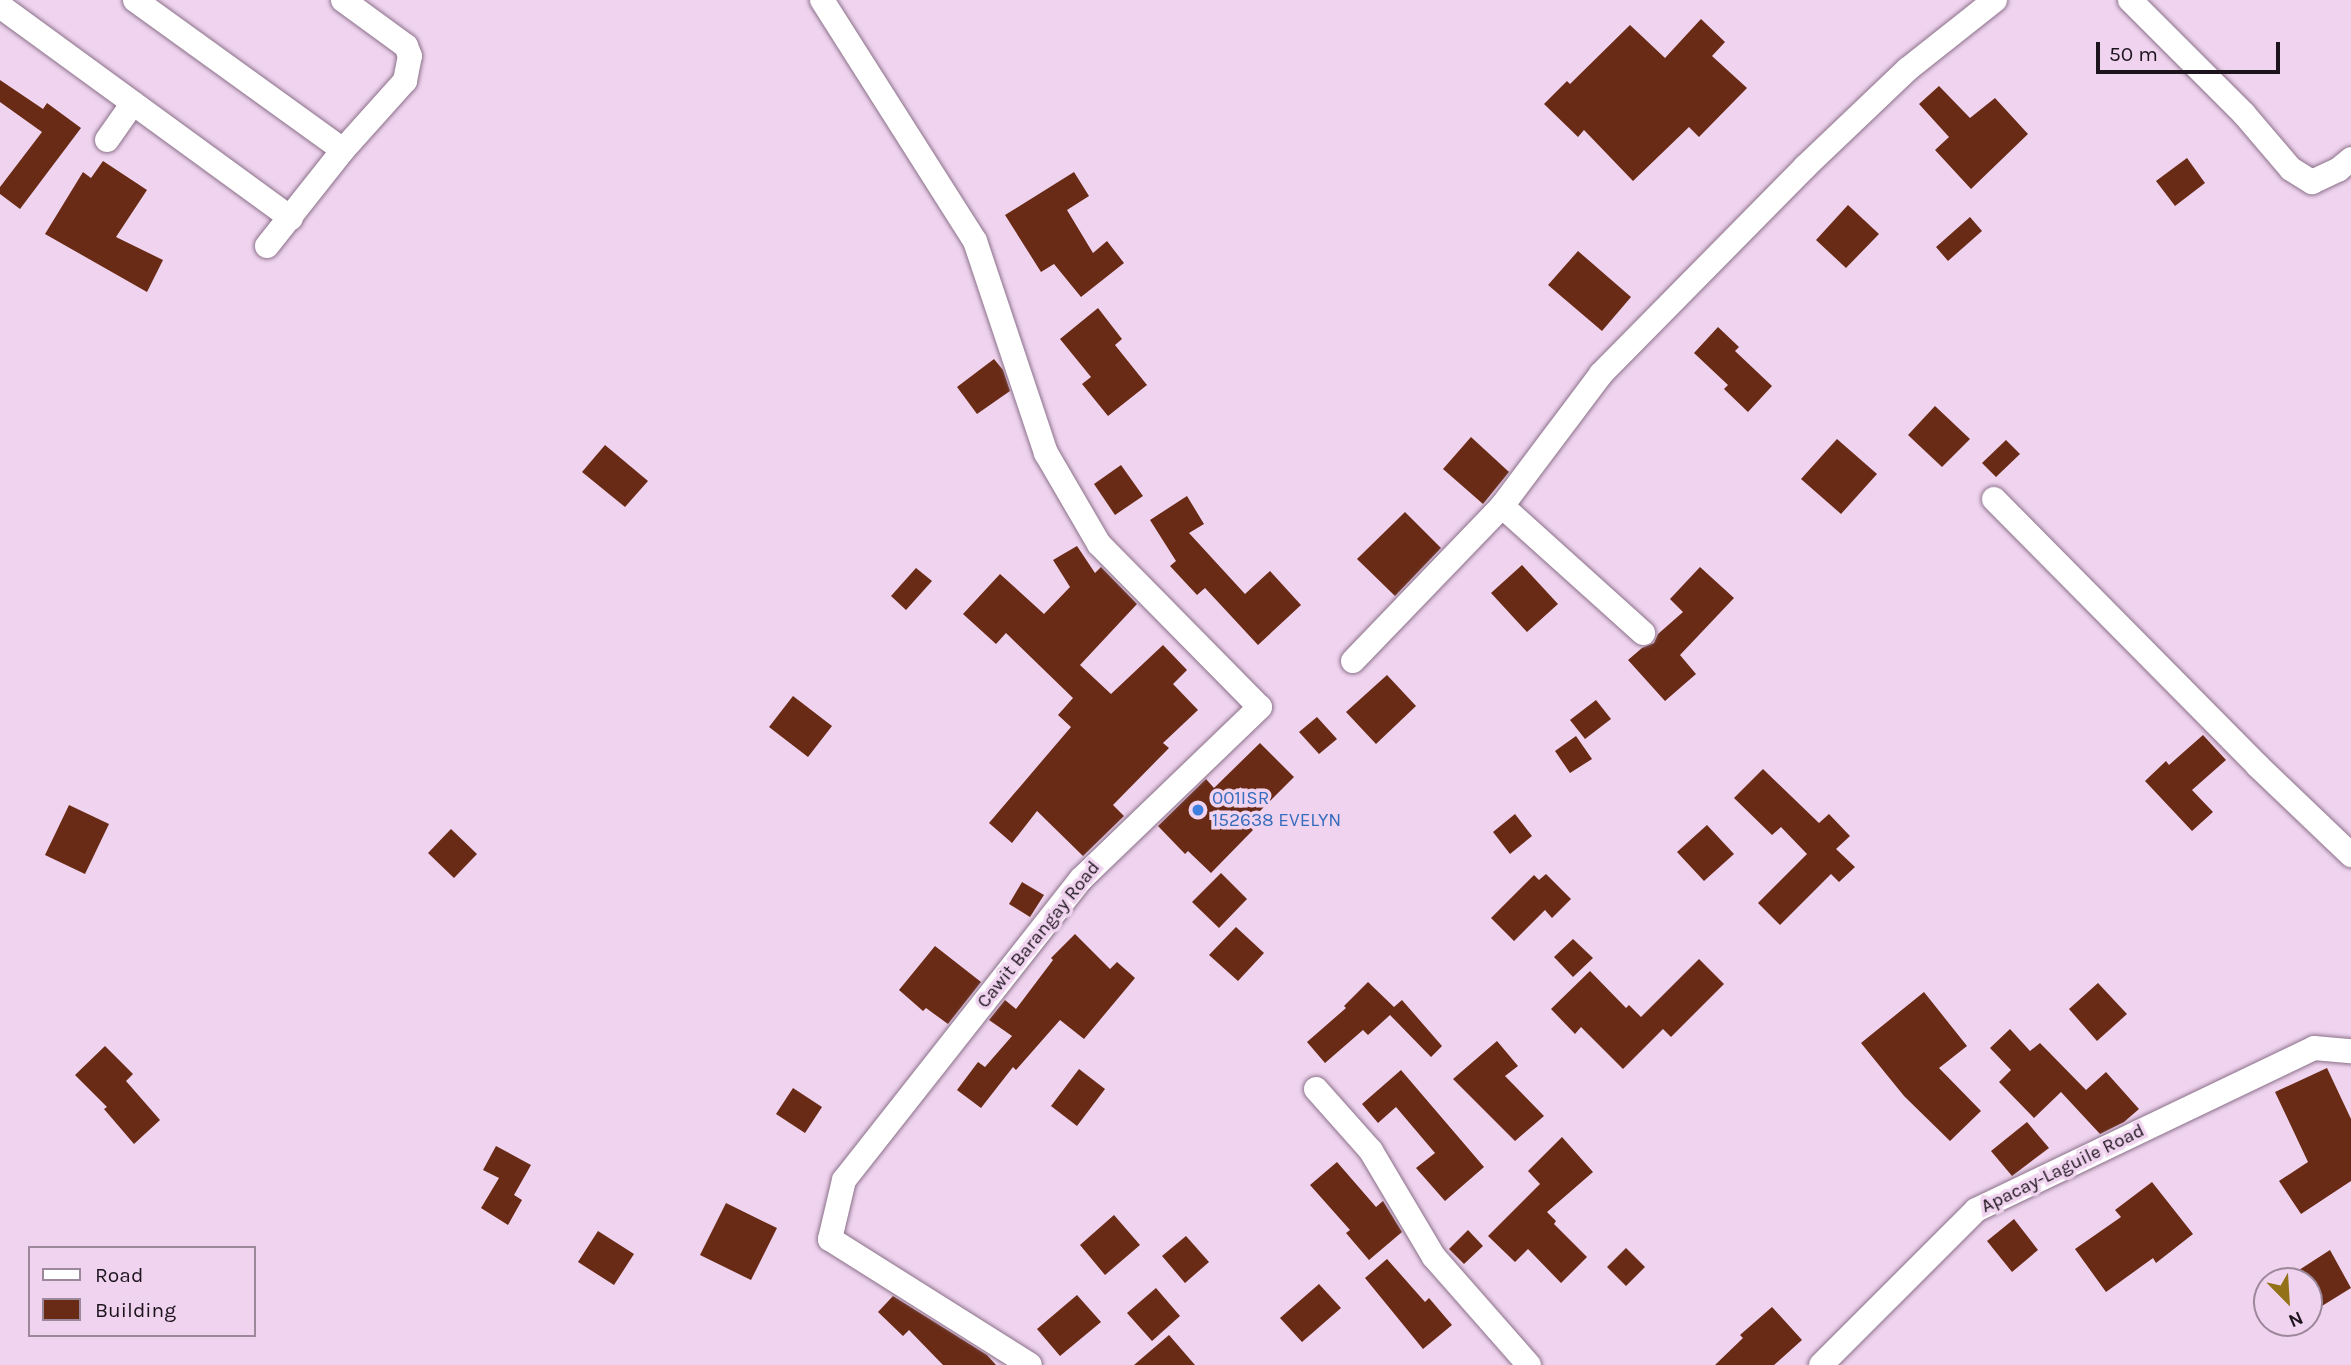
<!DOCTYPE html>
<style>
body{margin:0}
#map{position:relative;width:2351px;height:1365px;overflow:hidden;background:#f0d4ef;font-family:Karla,sans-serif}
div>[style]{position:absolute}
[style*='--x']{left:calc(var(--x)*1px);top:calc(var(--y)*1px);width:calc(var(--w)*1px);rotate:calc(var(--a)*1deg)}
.building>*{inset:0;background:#692b15}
.roads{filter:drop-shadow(0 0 2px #8a7089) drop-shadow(0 0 2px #8a7089)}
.minor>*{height:24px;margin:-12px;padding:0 12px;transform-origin:12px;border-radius:12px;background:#fff}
.dots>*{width:19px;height:19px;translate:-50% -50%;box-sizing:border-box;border:4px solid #f0d4ef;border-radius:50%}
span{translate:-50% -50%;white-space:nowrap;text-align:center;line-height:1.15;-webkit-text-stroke:7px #f0d4ef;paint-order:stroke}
.shop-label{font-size:19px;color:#366cbe}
.left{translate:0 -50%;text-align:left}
.street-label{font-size:19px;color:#1d131d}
.legend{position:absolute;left:28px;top:1246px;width:228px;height:91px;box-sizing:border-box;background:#f0d4ef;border:2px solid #9c879b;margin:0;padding:9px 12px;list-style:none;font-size:21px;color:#1d131d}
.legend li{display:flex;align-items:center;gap:14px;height:35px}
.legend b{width:35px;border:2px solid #9c879b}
.north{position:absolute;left:2253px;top:1267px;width:70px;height:70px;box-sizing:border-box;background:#f0d4ef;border:2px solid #9c879b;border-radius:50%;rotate:156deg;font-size:19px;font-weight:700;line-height:28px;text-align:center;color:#1d131d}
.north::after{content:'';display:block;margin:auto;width:24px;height:32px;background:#937118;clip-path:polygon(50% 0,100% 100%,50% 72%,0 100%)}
.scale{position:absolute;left:2096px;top:42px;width:184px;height:32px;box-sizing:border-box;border:4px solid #1d131d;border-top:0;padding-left:9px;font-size:21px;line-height:24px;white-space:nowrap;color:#1d131d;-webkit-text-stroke:5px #f0d4ef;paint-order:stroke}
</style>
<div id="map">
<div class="building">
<i style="clip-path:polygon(1701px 19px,1725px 42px,1712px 56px,1747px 88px,1699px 137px,1689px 127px,1633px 181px,1584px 130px,1578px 137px,1544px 104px,1567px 81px,1570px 84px,1630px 25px,1665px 58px)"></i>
<i style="clip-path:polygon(0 80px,43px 109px,47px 103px,81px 128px,20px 209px,0 194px,0 187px,42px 132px,0 102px)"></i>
<i style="clip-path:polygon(1939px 86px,1970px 118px,1995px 98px,2028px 134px,1971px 189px,1935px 150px,1949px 137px,1919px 104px)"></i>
<i style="clip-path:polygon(2187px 158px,2205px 183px,2175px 206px,2156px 181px)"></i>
<i style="clip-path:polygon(103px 161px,147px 190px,116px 237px,163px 260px,147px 292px,45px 234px,83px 172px,91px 178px)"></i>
<i style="clip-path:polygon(1074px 172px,1089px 196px,1067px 210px,1093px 253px,1107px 241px,1124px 263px,1081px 297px,1054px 264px,1041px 272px,1005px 215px)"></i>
<i style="clip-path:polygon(1848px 205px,1879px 234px,1846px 268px,1816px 240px)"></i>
<i style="clip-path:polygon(1970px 217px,1982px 231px,1948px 261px,1936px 247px)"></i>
<i style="clip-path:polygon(1578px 251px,1631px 297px,1602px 331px,1548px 285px)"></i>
<i style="clip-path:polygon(1098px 308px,1122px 339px,1115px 345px,1147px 385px,1108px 416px,1082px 384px,1091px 377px,1060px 339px)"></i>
<i style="clip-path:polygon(1718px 327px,1739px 347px,1735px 351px,1772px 386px,1748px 412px,1724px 389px,1728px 385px,1694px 353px)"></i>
<i style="clip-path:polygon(994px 359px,1003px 370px,1010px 391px,977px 414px,957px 387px)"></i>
<i style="clip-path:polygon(1935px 406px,1970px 439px,1942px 467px,1908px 435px)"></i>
<i style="clip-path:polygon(1471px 437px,1509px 472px,1483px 504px,1443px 469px)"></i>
<i style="clip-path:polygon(1837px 439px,1877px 474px,1841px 514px,1801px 479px)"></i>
<i style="clip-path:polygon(2006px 440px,2020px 454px,1996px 477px,1982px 463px)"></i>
<i style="clip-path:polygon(605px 445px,648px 481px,625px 507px,582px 472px)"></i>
<i style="clip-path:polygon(1121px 465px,1143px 496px,1115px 515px,1094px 484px)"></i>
<i style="clip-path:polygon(1187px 496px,1204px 524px,1189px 533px,1245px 594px,1270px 571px,1301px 605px,1258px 645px,1205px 588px,1197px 595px,1170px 566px,1176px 561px,1150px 520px)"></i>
<i style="clip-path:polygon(1405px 512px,1441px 548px,1395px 596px,1357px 559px)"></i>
<i style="clip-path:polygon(1077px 546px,1095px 573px,1101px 567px,1137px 604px,1080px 665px,1111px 694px,1163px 645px,1187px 670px,1173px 684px,1198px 710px,1163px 743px,1169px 748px,1113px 805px,1124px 816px,1083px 856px,1037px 811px,1012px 843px,989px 823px,1071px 727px,1058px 715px,1073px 698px,1006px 633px,996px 644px,963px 614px,1000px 574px,1044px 614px,1070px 587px,1053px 560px)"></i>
<i style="clip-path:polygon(1522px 565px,1558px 604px,1527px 632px,1491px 593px)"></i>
<i style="clip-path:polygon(1700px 567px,1734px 598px,1680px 655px,1696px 674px,1665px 701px,1628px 660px,1642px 648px,1654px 643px,1658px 634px,1683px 612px,1670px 599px)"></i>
<i style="clip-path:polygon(916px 568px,932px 581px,906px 610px,891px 596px)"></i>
<i style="clip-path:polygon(1387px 675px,1416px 706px,1376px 744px,1346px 712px)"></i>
<i style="clip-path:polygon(793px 696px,832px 726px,808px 757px,769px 727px)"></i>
<i style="clip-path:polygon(1596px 700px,1611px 719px,1585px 739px,1570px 720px)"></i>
<i style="clip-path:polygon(1317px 717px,1337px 739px,1319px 754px,1299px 732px)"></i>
<i style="clip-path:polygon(2203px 735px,2226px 760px,2192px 790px,2213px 812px,2192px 831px,2145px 781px,2166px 761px,2169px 765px)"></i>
<i style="clip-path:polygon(1576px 736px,1592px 759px,1570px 773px,1555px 751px)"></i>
<i style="clip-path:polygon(1260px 743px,1294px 777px,1247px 824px,1253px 830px,1211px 873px,1188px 851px,1185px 854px,1158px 826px,1206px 779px,1214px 788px)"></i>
<i style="clip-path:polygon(1763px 769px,1819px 823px,1829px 814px,1850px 836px,1836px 849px,1855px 867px,1839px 882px,1831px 874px,1780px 925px,1758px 903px,1807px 854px,1781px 827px,1772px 835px,1734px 798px)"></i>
<i style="clip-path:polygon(69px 805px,109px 824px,85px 874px,45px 855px)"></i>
<i style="clip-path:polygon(1515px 814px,1532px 836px,1510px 854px,1493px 832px)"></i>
<i style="clip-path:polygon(1707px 825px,1734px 854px,1704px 881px,1677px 852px)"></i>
<i style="clip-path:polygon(451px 829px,477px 854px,454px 878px,428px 853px)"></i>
<i style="clip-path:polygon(1221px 873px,1247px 899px,1219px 928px,1192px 902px)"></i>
<i style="clip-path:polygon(1546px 874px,1571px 899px,1552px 918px,1545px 910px,1514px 941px,1491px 918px,1534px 875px,1539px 880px)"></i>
<i style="clip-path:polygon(1022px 882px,1044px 895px,1030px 917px,1009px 904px)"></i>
<i style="clip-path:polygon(1236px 927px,1264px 953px,1238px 981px,1209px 955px)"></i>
<i style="clip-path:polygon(1075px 934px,1110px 969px,1117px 962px,1135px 978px,1084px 1039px,1060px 1020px,1016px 1070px,1013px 1067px,981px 1108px,957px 1090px,978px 1062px,985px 1067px,1012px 1036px,989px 1020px,1005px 1000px,1016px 1009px,1053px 960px,1051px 958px)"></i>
<i style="clip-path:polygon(1573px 939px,1593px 958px,1573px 977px,1554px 957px)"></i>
<i style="clip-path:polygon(935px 946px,981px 982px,948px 1024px,926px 1008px,923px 1011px,899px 990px)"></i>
<i style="clip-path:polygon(1699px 959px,1724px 984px,1671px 1037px,1663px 1029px,1623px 1069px,1581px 1027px,1575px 1034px,1551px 1009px,1590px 971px,1626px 1008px,1629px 1005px,1641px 1017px)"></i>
<i style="clip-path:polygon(1368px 982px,1394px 1007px,1402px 1000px,1442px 1046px,1431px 1057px,1390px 1015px,1368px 1035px,1363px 1030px,1325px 1063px,1307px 1042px,1346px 1008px,1344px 1006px)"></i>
<i style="clip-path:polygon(2098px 983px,2127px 1014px,2097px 1041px,2069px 1009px)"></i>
<i style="clip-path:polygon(1924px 992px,1967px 1046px,1939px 1068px,1981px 1111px,1950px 1141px,1904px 1096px,1861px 1043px)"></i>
<i style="clip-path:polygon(2010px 1029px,2030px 1051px,2040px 1043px,2086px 1090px,2106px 1072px,2139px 1109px,2124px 1122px,2100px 1134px,2061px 1092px,2034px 1118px,1999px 1082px,2011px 1070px,1990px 1048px)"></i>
<i style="clip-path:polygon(1497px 1041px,1518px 1066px,1505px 1076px,1544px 1116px,1515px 1141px,1453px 1079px)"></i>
<i style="clip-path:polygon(105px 1046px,133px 1074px,126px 1081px,160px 1120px,134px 1144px,104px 1109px,107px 1107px,75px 1075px)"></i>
<i style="clip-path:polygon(2327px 1068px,2351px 1119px,2351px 1181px,2301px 1214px,2279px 1181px,2308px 1162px,2275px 1092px)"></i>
<i style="clip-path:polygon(1079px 1069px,1105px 1089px,1077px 1126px,1051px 1106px)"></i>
<i style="clip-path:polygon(1401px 1070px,1484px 1167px,1445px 1201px,1416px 1168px,1435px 1153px,1396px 1107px,1378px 1123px,1362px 1104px)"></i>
<i style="clip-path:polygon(793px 1088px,822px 1107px,805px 1133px,776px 1114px)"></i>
<i style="clip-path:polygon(2027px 1122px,2049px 1148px,2012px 1176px,1991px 1151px)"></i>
<i style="clip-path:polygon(1562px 1137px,1593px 1172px,1547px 1212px,1556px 1221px,1554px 1224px,1587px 1257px,1561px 1283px,1528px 1249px,1515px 1262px,1488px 1236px,1540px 1184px,1528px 1171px)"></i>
<i style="clip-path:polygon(496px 1146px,531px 1165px,514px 1195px,522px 1200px,508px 1225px,481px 1208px,499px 1178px,483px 1170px)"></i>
<i style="clip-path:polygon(1337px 1162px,1376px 1207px,1383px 1201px,1402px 1232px,1369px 1260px,1346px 1233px,1350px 1230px,1310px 1185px)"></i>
<i style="clip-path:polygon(2152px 1182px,2193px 1234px,2156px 1263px,2153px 1258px,2106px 1292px,2075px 1249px,2121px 1217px,2115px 1210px)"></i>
<i style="clip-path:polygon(726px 1203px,777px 1228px,751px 1280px,700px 1255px)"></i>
<i style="clip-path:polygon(1114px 1215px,1140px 1245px,1105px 1275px,1080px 1245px)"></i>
<i style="clip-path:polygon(2014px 1219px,2038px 1250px,2012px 1272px,1987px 1241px)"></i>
<i style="clip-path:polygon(1468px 1230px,1483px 1246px,1464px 1264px,1449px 1249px)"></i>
<i style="clip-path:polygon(598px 1231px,634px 1254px,614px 1285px,578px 1262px)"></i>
<i style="clip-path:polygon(1186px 1236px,1209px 1262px,1185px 1283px,1162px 1256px)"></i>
<i style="clip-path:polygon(1626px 1248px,1645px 1267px,1626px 1286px,1607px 1267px)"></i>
<i style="clip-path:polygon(2330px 1250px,2351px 1288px,2309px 1314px,2309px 1281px,2282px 1281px)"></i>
<i style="clip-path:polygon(1387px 1259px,1425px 1302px,1429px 1298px,1452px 1325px,1423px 1349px,1365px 1278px)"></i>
<i style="clip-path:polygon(1319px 1284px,1341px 1308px,1302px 1342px,1280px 1318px)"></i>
<i style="clip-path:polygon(1156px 1288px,1180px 1316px,1152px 1341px,1127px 1313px)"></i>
<i style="clip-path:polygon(1077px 1295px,1101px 1322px,1060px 1356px,1037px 1329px)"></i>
<i style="clip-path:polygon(893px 1296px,987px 1355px,996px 1365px,943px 1365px,909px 1330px,903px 1336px,878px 1312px)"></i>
<i style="clip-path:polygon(1772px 1307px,1802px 1340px,1774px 1365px,1715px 1365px,1743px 1338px,1740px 1335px)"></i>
<i style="clip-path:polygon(1169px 1335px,1195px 1365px,1134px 1365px)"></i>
</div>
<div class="roads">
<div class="minor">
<i style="--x:135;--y:0;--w:256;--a:35.8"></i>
<i style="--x:822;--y:0;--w:285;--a:57.6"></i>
<i style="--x:975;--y:241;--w:224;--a:71.5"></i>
<i style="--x:1046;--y:453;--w:105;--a:59.8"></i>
<i style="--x:1099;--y:544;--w:229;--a:45.4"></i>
<i style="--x:1260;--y:707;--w:248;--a:136.1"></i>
<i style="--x:1081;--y:879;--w:383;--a:128.2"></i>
<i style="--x:844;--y:1180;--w:61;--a:103.3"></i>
<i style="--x:830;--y:1239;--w:236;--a:32.2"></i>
<i style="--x:2130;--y:0;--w:161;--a:45"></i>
<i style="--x:2244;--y:114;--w:72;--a:49.5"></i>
<i style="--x:2291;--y:169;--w:25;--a:32"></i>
<i style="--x:2312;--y:182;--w:29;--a:-25"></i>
<i style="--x:2338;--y:170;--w:17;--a:-40"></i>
<i style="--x:0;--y:6;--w:360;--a:36.1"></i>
<i style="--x:107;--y:140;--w:45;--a:-54.9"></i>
<i style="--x:267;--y:246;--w:122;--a:-51.6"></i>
<i style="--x:343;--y:150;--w:93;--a:-48.1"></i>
<i style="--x:405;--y:81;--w:25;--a:-79"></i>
<i style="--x:410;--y:56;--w:11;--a:-112"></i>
<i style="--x:406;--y:46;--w:78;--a:-143.9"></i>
<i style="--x:1994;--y:499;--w:375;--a:45.3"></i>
<i style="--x:2258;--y:766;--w:129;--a:43.7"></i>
<i style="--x:1502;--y:506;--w:190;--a:42"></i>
<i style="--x:1353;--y:661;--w:215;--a:-46.1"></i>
<i style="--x:1502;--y:506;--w:165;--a:-53.1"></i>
<i style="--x:1601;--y:374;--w:291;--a:-45.4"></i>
<i style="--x:1805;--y:167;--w:142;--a:-43.6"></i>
<i style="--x:1908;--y:69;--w:111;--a:-38.4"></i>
<i style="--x:1316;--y:1089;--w:83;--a:48.4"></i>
<i style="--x:1371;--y:1151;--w:123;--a:59.3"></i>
<i style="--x:1434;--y:1257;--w:144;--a:48.7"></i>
<i style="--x:1821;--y:1365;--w:219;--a:-45"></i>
<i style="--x:1976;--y:1210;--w:375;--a:-25.6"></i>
<i style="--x:2314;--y:1048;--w:37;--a:5"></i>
</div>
</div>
<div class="dots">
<i style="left:1198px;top:810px;background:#3f7fe0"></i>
</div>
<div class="shop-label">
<span class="left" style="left:1212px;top:810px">001ISR<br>152638 EVELYN</span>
</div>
<div class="street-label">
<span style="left:1039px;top:935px;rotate:-51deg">Cawit Barangay Road</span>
<span style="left:2063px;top:1169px;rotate:-26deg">Apacay-Laguile Road</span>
</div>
<ul class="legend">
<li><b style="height:9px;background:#fff"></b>Road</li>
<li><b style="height:19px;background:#692b15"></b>Building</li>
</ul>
<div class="north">N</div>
<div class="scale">50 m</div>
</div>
